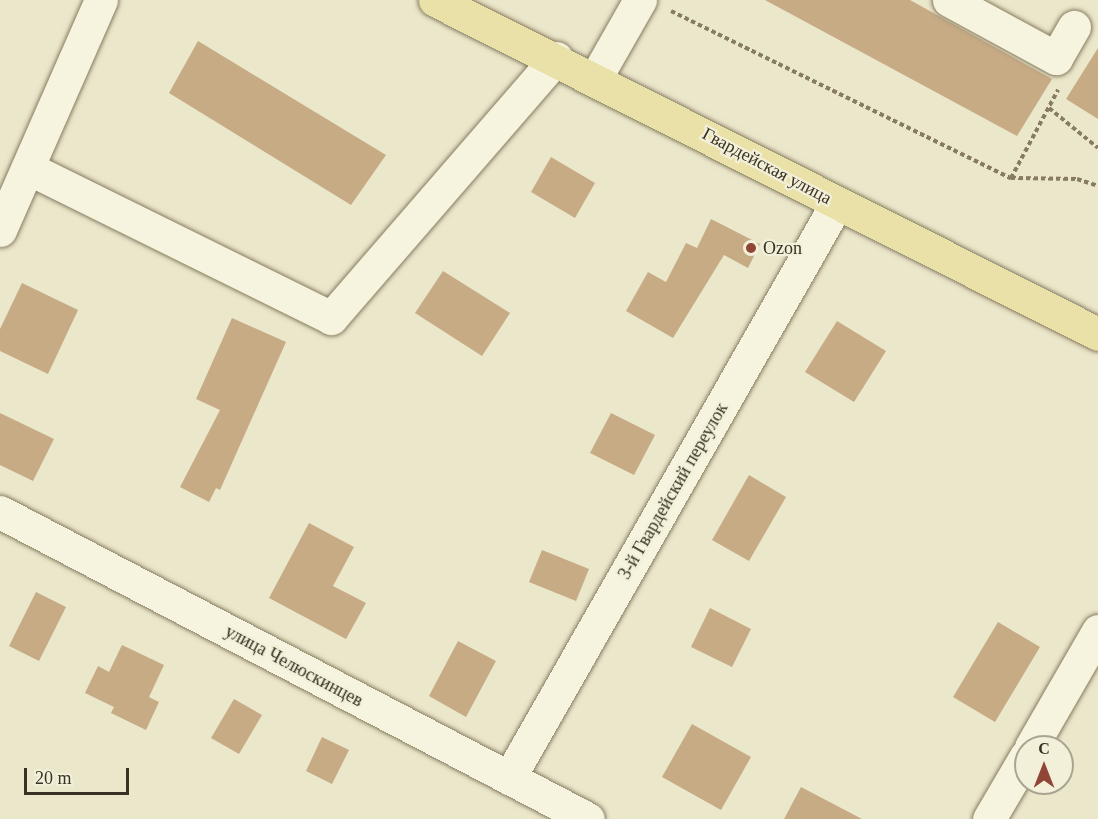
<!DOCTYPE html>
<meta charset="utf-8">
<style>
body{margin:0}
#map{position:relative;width:1098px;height:819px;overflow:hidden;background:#ebe7cb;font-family:"Times New Roman",serif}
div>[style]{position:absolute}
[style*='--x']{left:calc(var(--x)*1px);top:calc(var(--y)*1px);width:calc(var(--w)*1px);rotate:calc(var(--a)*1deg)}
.building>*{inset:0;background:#c6ab85}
.path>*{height:4px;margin-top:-2px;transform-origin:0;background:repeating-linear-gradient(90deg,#877c61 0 4.5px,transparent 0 7.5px)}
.roads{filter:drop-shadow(0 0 2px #877c61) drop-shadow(0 0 2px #877c61)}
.minor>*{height:33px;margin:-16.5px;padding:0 16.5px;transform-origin:16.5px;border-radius:16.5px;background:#f6f3de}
.major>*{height:33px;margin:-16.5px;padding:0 16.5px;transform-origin:16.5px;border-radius:16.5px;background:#eae1a8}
.dots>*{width:16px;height:16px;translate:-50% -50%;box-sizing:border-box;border:3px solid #f3f0da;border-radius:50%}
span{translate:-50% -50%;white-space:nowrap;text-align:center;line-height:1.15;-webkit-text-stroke:4.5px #f3f0da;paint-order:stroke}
.street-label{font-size:18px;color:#393123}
.poi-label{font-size:18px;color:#393123}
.left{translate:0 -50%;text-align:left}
.north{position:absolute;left:1014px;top:735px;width:60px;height:60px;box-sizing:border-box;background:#f3f0da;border:2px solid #a9a491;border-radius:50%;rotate:0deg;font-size:16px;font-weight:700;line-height:24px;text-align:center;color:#393123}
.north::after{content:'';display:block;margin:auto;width:21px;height:27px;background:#904536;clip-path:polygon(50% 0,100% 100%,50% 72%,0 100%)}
.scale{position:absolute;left:24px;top:768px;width:105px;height:27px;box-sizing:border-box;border:3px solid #393123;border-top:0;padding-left:8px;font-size:18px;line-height:21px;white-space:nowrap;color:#393123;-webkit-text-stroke:4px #f3f0da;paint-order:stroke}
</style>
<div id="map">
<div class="building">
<i style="clip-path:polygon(765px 0,910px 0,1052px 79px,1017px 136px)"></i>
<i style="clip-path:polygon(198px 41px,386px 155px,351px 205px,169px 93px)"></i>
<i style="clip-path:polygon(1098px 48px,1098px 119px,1066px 99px)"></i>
<i style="clip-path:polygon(551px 157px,595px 183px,575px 218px,531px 192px)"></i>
<i style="clip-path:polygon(711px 219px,760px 244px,748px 268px,724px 255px,673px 338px,626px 311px,648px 272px,666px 282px,686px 243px,697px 248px)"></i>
<i style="clip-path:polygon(443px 271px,510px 313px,482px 356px,415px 313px)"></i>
<i style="clip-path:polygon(22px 283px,78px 310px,48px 374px,0 351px,0 329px)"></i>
<i style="clip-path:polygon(232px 318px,286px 342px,220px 490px,216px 488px,209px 502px,180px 487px,220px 410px,196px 399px)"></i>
<i style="clip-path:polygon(837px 321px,886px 351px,854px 402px,805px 372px)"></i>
<i style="clip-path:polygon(0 413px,54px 439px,33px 481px,0 465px)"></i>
<i style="clip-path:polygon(611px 413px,655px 435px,634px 475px,590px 453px)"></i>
<i style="clip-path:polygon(749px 475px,786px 497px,749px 561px,712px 540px)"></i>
<i style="clip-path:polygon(309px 523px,354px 547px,333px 586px,366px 603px,346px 639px,269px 598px)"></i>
<i style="clip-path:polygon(542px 550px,589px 569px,576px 601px,529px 582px)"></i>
<i style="clip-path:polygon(36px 592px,66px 607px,39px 661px,9px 646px)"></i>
<i style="clip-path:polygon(710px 608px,751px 629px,732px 667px,691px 647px)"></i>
<i style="clip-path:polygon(998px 622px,1040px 647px,995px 722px,953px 697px)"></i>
<i style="clip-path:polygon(458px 641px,496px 661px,466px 717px,429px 696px)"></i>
<i style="clip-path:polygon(122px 645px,164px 665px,149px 697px,159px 702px,146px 730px,111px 713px,114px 707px,85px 693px,98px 666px,109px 672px)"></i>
<i style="clip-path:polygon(234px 699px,262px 715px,239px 754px,211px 738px)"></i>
<i style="clip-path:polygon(692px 724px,751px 757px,721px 810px,662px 777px)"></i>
<i style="clip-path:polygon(322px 737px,349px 750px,332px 784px,306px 771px)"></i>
<i style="clip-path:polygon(801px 787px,862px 819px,784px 819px)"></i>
</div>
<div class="path">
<i style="--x:671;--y:11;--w:379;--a:26.2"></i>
<i style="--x:1011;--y:178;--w:66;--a:0.9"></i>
<i style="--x:1077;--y:179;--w:22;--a:18"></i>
<i style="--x:1049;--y:108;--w:63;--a:39.2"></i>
<i style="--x:1011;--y:178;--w:100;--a:-61.9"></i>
</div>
<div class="roads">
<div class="minor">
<i style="--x:949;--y:0;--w:122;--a:28.5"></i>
<i style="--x:1056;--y:58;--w:36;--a:-60"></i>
<i style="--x:596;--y:77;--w:89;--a:-60.3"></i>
<i style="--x:28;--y:168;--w:338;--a:26.3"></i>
<i style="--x:331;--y:318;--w:344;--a:-49.1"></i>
<i style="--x:0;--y:230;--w:251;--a:-66.3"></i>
<i style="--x:0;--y:512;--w:663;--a:27.57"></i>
<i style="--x:1031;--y:747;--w:134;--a:-60"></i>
<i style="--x:509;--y:778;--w:662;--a:-60.3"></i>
<i style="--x:989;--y:819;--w:73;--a:-59.6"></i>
</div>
<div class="major">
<i style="--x:435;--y:0;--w:742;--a:26.74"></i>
</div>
</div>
<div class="dots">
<i style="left:751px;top:248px;background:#904536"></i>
</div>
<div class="street-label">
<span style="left:767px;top:166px;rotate:28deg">Гвардейская улица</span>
<span style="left:673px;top:491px;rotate:-60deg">3-й Гвардейский переулок</span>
<span style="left:294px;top:666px;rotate:28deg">улица Челюскинцев</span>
</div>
<div class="poi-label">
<span class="left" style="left:763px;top:248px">Ozon</span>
</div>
<div class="north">С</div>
<div class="scale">20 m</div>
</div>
